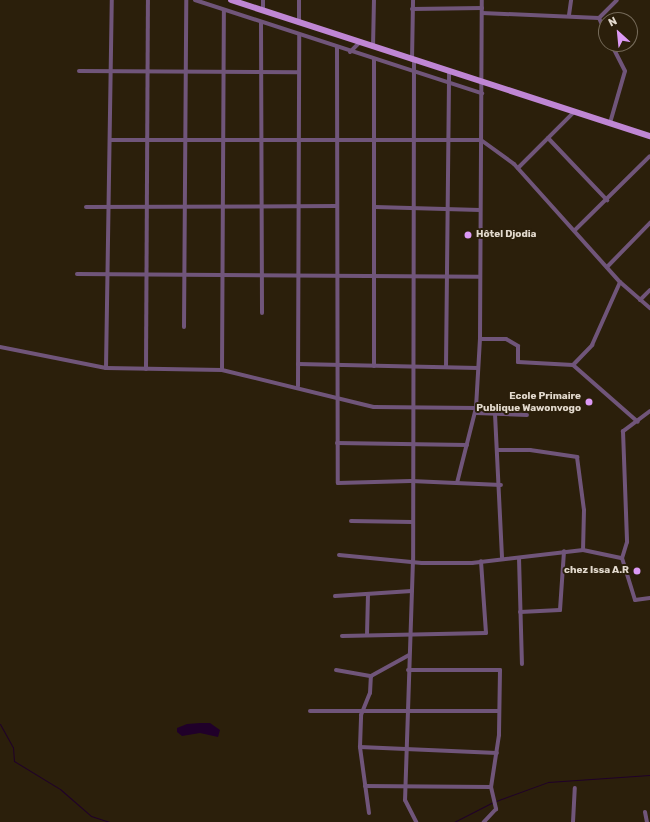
<!DOCTYPE html>
<meta charset="utf-8">
<style>
body{margin:0}
#map{position:relative;width:650px;height:822px;overflow:hidden;background:#2b1f0b;font-family:Rubik,sans-serif}
div>[style]{position:absolute}
[style*='--x']{left:calc(var(--x)*1px);top:calc(var(--y)*1px);width:calc(var(--w)*1px);rotate:calc(var(--a)*1deg)}
.water>*{inset:0;background:#20002a}
.stream>*{height:1px;margin:-0.5px;padding:0 0.5px;transform-origin:0.5px;border-radius:0.5px;background:#20002a}
.street>*{height:4px;margin:-2px;padding:0 2px;transform-origin:2px;border-radius:2px;background:#70557a}
.primary>*{height:6px;margin:-3px;padding:0 3px;transform-origin:3px;border-radius:3px;background:#bf86d4}
.dots>*{width:11px;height:11px;translate:-50% -50%;box-sizing:border-box;border:2px solid #2b1f0b;border-radius:50%}
span{translate:-50% -50%;white-space:nowrap;text-align:center;line-height:1.15;-webkit-text-stroke:4px #2b1f0b;paint-order:stroke}
.poi-label{font-size:10px;color:#e3dace;font-weight:700}
.left{translate:0 -50%;text-align:left}
.right{translate:-100% -50%;text-align:right}
.north{position:absolute;left:598px;top:12px;width:40px;height:40px;box-sizing:border-box;background:#2b1f0b;border:1px solid #756a59;border-radius:50%;rotate:333deg;font-size:11px;font-weight:700;line-height:16px;text-align:center;color:#e3dace}
.north::after{content:'';display:block;margin:auto;width:14px;height:18px;background:#dc99f5;clip-path:polygon(50% 0,100% 100%,50% 72%,0 100%)}
</style>
<div id="map">
<div class="water">
<i style="clip-path:polygon(200px 723px,210px 723px,220px 730px,218px 737px,200px 733px,182px 736px,177px 732px,177px 728px,187px 724px)"></i>
</div>
<div class="stream">
<i style="--x:0;--y:724;--w:26;--a:61"></i>
<i style="--x:13;--y:747;--w:14;--a:86"></i>
<i style="--x:14;--y:761;--w:54;--a:31.3"></i>
<i style="--x:60;--y:789;--w:41;--a:41.1"></i>
<i style="--x:91;--y:816;--w:20;--a:18"></i>
<i style="--x:496;--y:801;--w:55;--a:-20.1"></i>
<i style="--x:548;--y:782;--w:102;--a:-3.9"></i>
<i style="--x:454;--y:822;--w:44;--a:-27.1"></i>
</div>
<div class="street">
<i style="--x:195;--y:0;--w:302;--a:18"></i>
<i style="--x:263;--y:0;--w:11;--a:90"></i>
<i style="--x:412;--y:9;--w:70;--a:-0.8"></i>
<i style="--x:482;--y:13;--w:117;--a:2.4"></i>
<i style="--x:599;--y:18;--w:25;--a:-45"></i>
<i style="--x:569;--y:15;--w:15;--a:-82"></i>
<i style="--x:599;--y:18;--w:17;--a:66"></i>
<i style="--x:261;--y:23;--w:290;--a:89.8"></i>
<i style="--x:299;--y:23;--w:23;--a:-90"></i>
<i style="--x:337;--y:47;--w:436;--a:89.9"></i>
<i style="--x:338;--y:483;--w:73;--a:-1.6"></i>
<i style="--x:411;--y:481;--w:90;--a:2.5"></i>
<i style="--x:373;--y:47;--w:47;--a:-88.8"></i>
<i style="--x:350;--y:52;--w:13;--a:-45"></i>
<i style="--x:412;--y:60;--w:60;--a:-89"></i>
<i style="--x:414;--y:61;--w:499;--a:90.1"></i>
<i style="--x:413;--y:560;--w:240;--a:91.9"></i>
<i style="--x:405;--y:800;--w:25;--a:63"></i>
<i style="--x:79;--y:71;--w:220;--a:0.3"></i>
<i style="--x:610;--y:123;--w:54;--a:-73.9"></i>
<i style="--x:625;--y:71;--w:30;--a:-117"></i>
<i style="--x:548;--y:138;--w:86;--a:46.4"></i>
<i style="--x:111;--y:140;--w:370;--a:0"></i>
<i style="--x:481;--y:140;--w:41;--a:36"></i>
<i style="--x:514;--y:164;--w:159;--a:48.1"></i>
<i style="--x:620;--y:282;--w:40;--a:41"></i>
<i style="--x:518;--y:168;--w:79;--a:-45"></i>
<i style="--x:86;--y:207;--w:251;--a:-0.2"></i>
<i style="--x:375;--y:207;--w:105;--a:1.6"></i>
<i style="--x:575;--y:230;--w:105;--a:-44.6"></i>
<i style="--x:607;--y:267;--w:62;--a:-45.7"></i>
<i style="--x:77;--y:274;--w:403;--a:0.4"></i>
<i style="--x:640;--y:300;--w:14;--a:-45"></i>
<i style="--x:184;--y:327;--w:327;--a:-89.6"></i>
<i style="--x:480;--y:339;--w:26;--a:0"></i>
<i style="--x:506;--y:339;--w:14;--a:30"></i>
<i style="--x:518;--y:346;--w:16;--a:90"></i>
<i style="--x:518;--y:362;--w:55;--a:3.1"></i>
<i style="--x:573;--y:365;--w:28;--a:-46"></i>
<i style="--x:592;--y:345;--w:69;--a:-66"></i>
<i style="--x:0;--y:347;--w:108;--a:11.2"></i>
<i style="--x:106;--y:368;--w:116;--a:1"></i>
<i style="--x:222;--y:370;--w:156;--a:13.7"></i>
<i style="--x:374;--y:407;--w:102;--a:0.6"></i>
<i style="--x:298;--y:364;--w:180;--a:1.3"></i>
<i style="--x:573;--y:365;--w:86;--a:41.2"></i>
<i style="--x:374;--y:366;--w:307;--a:-90"></i>
<i style="--x:446;--y:367;--w:296;--a:-89.4"></i>
<i style="--x:106;--y:368;--w:368;--a:-89.1"></i>
<i style="--x:146;--y:369;--w:369;--a:-89.7"></i>
<i style="--x:222;--y:370;--w:360;--a:-89.7"></i>
<i style="--x:298;--y:386;--w:351;--a:-89.8"></i>
<i style="--x:650;--y:411;--w:34;--a:143"></i>
<i style="--x:623;--y:431;--w:111;--a:87.9"></i>
<i style="--x:627;--y:542;--w:17;--a:107"></i>
<i style="--x:622;--y:558;--w:44;--a:72.8"></i>
<i style="--x:635;--y:600;--w:15;--a:-8"></i>
<i style="--x:476;--y:413;--w:51;--a:2.2"></i>
<i style="--x:495;--y:414;--w:144;--a:87.2"></i>
<i style="--x:337;--y:443;--w:130;--a:0.9"></i>
<i style="--x:498;--y:450;--w:32;--a:0"></i>
<i style="--x:530;--y:450;--w:48;--a:8.5"></i>
<i style="--x:577;--y:457;--w:53;--a:82.5"></i>
<i style="--x:584;--y:510;--w:40;--a:91.4"></i>
<i style="--x:457;--y:483;--w:77;--a:-75.8"></i>
<i style="--x:476;--y:408;--w:69;--a:-86.7"></i>
<i style="--x:480;--y:339;--w:339;--a:-89.7"></i>
<i style="--x:351;--y:521;--w:61;--a:0.9"></i>
<i style="--x:339;--y:555;--w:83;--a:5.5"></i>
<i style="--x:422;--y:563;--w:50;--a:0"></i>
<i style="--x:472;--y:563;--w:112;--a:-6.7"></i>
<i style="--x:583;--y:550;--w:40;--a:12"></i>
<i style="--x:519;--y:558;--w:106;--a:88.4"></i>
<i style="--x:335;--y:596;--w:77;--a:-3.7"></i>
<i style="--x:520;--y:612;--w:40;--a:-2.9"></i>
<i style="--x:560;--y:610;--w:59;--a:-86.1"></i>
<i style="--x:367;--y:635;--w:41;--a:-88.6"></i>
<i style="--x:342;--y:636;--w:144;--a:-1.2"></i>
<i style="--x:486;--y:633;--w:72;--a:-94"></i>
<i style="--x:336;--y:670;--w:36;--a:10"></i>
<i style="--x:371;--y:676;--w:43;--a:-28.9"></i>
<i style="--x:408;--y:670;--w:92;--a:0"></i>
<i style="--x:500;--y:670;--w:65;--a:90.9"></i>
<i style="--x:499;--y:735;--w:53;--a:98.7"></i>
<i style="--x:491;--y:787;--w:23;--a:77"></i>
<i style="--x:496;--y:809;--w:18;--a:133"></i>
<i style="--x:310;--y:711;--w:188;--a:0"></i>
<i style="--x:360;--y:747;--w:137;--a:2.5"></i>
<i style="--x:365;--y:786;--w:126;--a:0.5"></i>
<i style="--x:645;--y:812;--w:10;--a:79"></i>
<i style="--x:369;--y:813;--w:67;--a:-97.8"></i>
<i style="--x:360;--y:747;--w:32;--a:-88"></i>
<i style="--x:361;--y:715;--w:24;--a:-68"></i>
<i style="--x:370;--y:693;--w:17;--a:-87"></i>
<i style="--x:573;--y:822;--w:34;--a:-87"></i>
</div>
<div class="primary">
<i style="--x:231;--y:0;--w:441;--a:18"></i>
</div>
<div class="dots">
<i style="left:468px;top:235px;background:#dc99f5"></i>
<i style="left:589px;top:402px;background:#dc99f5"></i>
<i style="left:637px;top:571px;background:#dc99f5"></i>
</div>
<div class="poi-label">
<span class="left" style="left:476px;top:235px">Hôtel Djodia</span>
<span class="right" style="left:581px;top:402px">Ecole Primaire<br>Publique Wawonvogo</span>
<span class="right" style="left:629px;top:571px">chez Issa A.R</span>
</div>
<div class="north">N</div>
</div>
